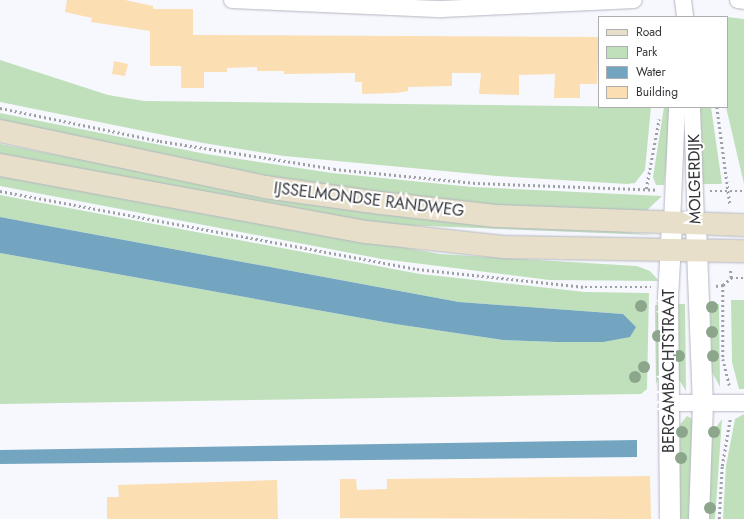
<!DOCTYPE html>
<style>
body{margin:0}
#map{position:relative;width:744px;height:519px;overflow:hidden;background:#f7f8fe;font-family:Jost,sans-serif}
div>[style]{position:absolute}
[style*='--x']{left:calc(var(--x)*1px);top:calc(var(--y)*1px);width:calc(var(--w)*1px);rotate:calc(var(--a)*1deg)}
.green>*{inset:0;background:#c0e0bb}
.water>*{inset:0;background:#74a5c0}
.building>*{inset:0;background:#fbdeb1}
.path>*{height:2.5px;margin-top:-1.25px;transform-origin:0;background:repeating-linear-gradient(90deg,#9fa0a5 0 2px,transparent 0 5px)}
.roads{filter:drop-shadow(0 0 1px #b4b6c0) drop-shadow(0 0 1px #b4b6c0)}
.minor>*{height:16px;margin:-8px;padding:0 8px;transform-origin:8px;border-radius:8px;background:#fff}
.tertiary>*{height:20px;margin:-10px;padding:0 10px;transform-origin:10px;border-radius:10px;background:#fff}
.secondary>*{height:22px;margin:-11px;padding:0 11px;transform-origin:11px;border-radius:11px;background:#e7dfc9}
.trees>*{width:12px;height:12px;margin:-6px;border-radius:50%;background:#8ca68c}
span{translate:-50% -50%;white-space:nowrap;text-align:center;line-height:1.15;-webkit-text-stroke:4px #fff;paint-order:stroke}
.street-label{font-size:16px;color:#343539}
.legend{position:absolute;left:598px;top:16px;width:130px;height:92px;box-sizing:border-box;background:#fff;border:1px solid #aeaeb0;margin:0;padding:5px 7px;list-style:none;font-size:12px;color:#343539}
.legend li{display:flex;align-items:center;gap:8px;height:20px}
.legend b{width:20px;border:1px solid #aeaeb0}
</style>
<div id="map">
<div class="green">
<i style="clip-path:polygon(727px 17px,744px 19px,744px 184px,726px 107px)"></i>
<i style="clip-path:polygon(0 60px,108px 95px,144px 101px,651px 107px,645px 170px,635px 183px,627px 184px,497px 176px,284px 156px,203px 143px,0 102px)"></i>
<i style="clip-path:polygon(664px 107px,672px 107px,664px 185px,656px 185px,653px 177px)"></i>
<i style="clip-path:polygon(698px 107px,711px 107px,722px 184px,702px 184px)"></i>
<i style="clip-path:polygon(0 113px,206px 154px,332px 173px,472px 187px,662px 196px,644px 213px,543px 210px,311px 186px,0 128px)"></i>
<i style="clip-path:polygon(0 144px,273px 196px,653px 235px,374px 224px,0 157px)"></i>
<i style="clip-path:polygon(0 174px,440px 254px,637px 266px,650px 271px,659px 281px,549px 280px,382px 259px,0 186px)"></i>
<i style="clip-path:polygon(0 195px,420px 274px,585px 292px,649px 293px,647px 389px,641px 394px,0 404px,0 253px,395px 324px,503px 340px,556px 342px,623px 314px,459px 302px,0 217px)"></i>
<i style="clip-path:polygon(731px 300px,744px 300px,744px 389px,739px 389px,732px 362px)"></i>
<i style="clip-path:polygon(675px 304px,685px 304px,686px 391px,678px 378px)"></i>
<i style="clip-path:polygon(710px 304px,719px 304px,720px 387px,711px 370px)"></i>
<i style="clip-path:polygon(655px 305px,662px 305px,662px 370px,656px 384px)"></i>
<i style="clip-path:polygon(744px 414px,744px 519px,723px 519px,726px 466px,735px 419px)"></i>
<i style="clip-path:polygon(687px 416px,694px 420px,692px 519px,679px 519px,677px 428px)"></i>
<i style="clip-path:polygon(722px 419px,715px 519px,708px 519px,712px 433px)"></i>
</div>
<div class="water">
<i style="clip-path:polygon(0 217px,459px 302px,623px 314px,636px 327px,630px 337px,603px 342px,556px 342px,503px 340px,395px 324px,0 253px)"></i>
<i style="clip-path:polygon(637px 440px,637px 457px,0 464px,0 450px)"></i>
</div>
<div class="building">
<i style="clip-path:polygon(67px 0,125px 0,153px 6px,153px 9px,193px 9px,193px 35px,599px 37px,597px 84px,580px 84px,580px 98px,554px 98px,555px 74px,519px 75px,519px 95px,479px 94px,481px 73px,452px 73px,452px 86px,408px 87px,408px 91px,396px 93px,362px 94px,362px 82px,355px 82px,355px 73px,284px 74px,284px 71px,257px 71px,257px 67px,227px 68px,227px 72px,204px 72px,204px 88px,181px 88px,181px 66px,150px 66px,150px 31px,91px 22px,92px 18px,65px 12px)"></i>
<i style="clip-path:polygon(114px 61px,128px 64px,125px 76px,112px 74px)"></i>
<i style="clip-path:polygon(650px 476px,651px 519px,340px 518px,340px 479px,356px 479px,357px 490px,387px 489px,387px 479px)"></i>
<i style="clip-path:polygon(277px 480px,278px 519px,107px 519px,107px 497px,119px 497px,118px 485px)"></i>
</div>
<div class="path">
<i style="--x:717;--y:107;--w:99;--a:82.4"></i>
<i style="--x:0;--y:108;--w:163;--a:11.7"></i>
<i style="--x:160;--y:141;--w:176;--a:9.1"></i>
<i style="--x:334;--y:169;--w:145;--a:5.6"></i>
<i style="--x:478;--y:183;--w:179;--a:2.2"></i>
<i style="--x:646;--y:189;--w:71;--a:-79.5"></i>
<i style="--x:0;--y:191;--w:424;--a:10.6"></i>
<i style="--x:417;--y:269;--w:169;--a:6.1"></i>
<i style="--x:585;--y:287;--w:66;--a:0"></i>
<i style="--x:710;--y:191;--w:34;--a:0"></i>
<i style="--x:731;--y:278;--w:13;--a:0"></i>
<i style="--x:723;--y:285;--w:74;--a:90"></i>
<i style="--x:723;--y:359;--w:30;--a:76"></i>
<i style="--x:716;--y:286;--w:7;--a:-8"></i>
<i style="--x:723;--y:285;--w:11;--a:-41"></i>
<i style="--x:731;--y:278;--w:10;--a:-96"></i>
<i style="--x:719;--y:519;--w:53;--a:-86.8"></i>
<i style="--x:722;--y:466;--w:48;--a:-80.3"></i>
</div>
<div class="roads">
<div class="minor">
<i style="--x:232;--y:0;--w:210;--a:2.5"></i>
<i style="--x:442;--y:9;--w:192;--a:-2.7"></i>
<i style="--x:683;--y:0;--w:17;--a:83"></i>
<i style="--x:738;--y:0;--w:6;--a:9"></i>
<i style="--x:692;--y:107;--w:117;--a:88"></i>
<i style="--x:672;--y:223;--w:116;--a:-87.5"></i>
<i style="--x:669;--y:403;--w:75;--a:0"></i>
</div>
<div class="tertiary">
<i style="--x:696;--y:224;--w:180;--a:87.8"></i>
<i style="--x:703;--y:404;--w:115;--a:92"></i>
<i style="--x:670;--y:519;--w:221;--a:-90.5"></i>
<i style="--x:668;--y:298;--w:75;--a:-86.9"></i>
</div>
<div class="secondary">
<i style="--x:0;--y:131;--w:271;--a:11.9"></i>
<i style="--x:265;--y:187;--w:117;--a:7.9"></i>
<i style="--x:381;--y:203;--w:115;--a:6.5"></i>
<i style="--x:495;--y:216;--w:249;--a:2.1"></i>
<i style="--x:0;--y:165;--w:372;--a:10.4"></i>
<i style="--x:366;--y:232;--w:138;--a:6.2"></i>
<i style="--x:503;--y:247;--w:241;--a:1"></i>
</div>
</div>
<div class="trees">
<i style="left:641px;top:306px"></i>
<i style="left:712px;top:307px"></i>
<i style="left:712px;top:332px"></i>
<i style="left:658px;top:336px"></i>
<i style="left:679px;top:356px"></i>
<i style="left:713px;top:356px"></i>
<i style="left:644px;top:367px"></i>
<i style="left:635px;top:377px"></i>
<i style="left:682px;top:432px"></i>
<i style="left:714px;top:432px"></i>
<i style="left:681px;top:458px"></i>
<i style="left:710px;top:508px"></i>
</div>
<div class="street-label">
<span style="left:695px;top:179px;rotate:-91deg">MOLGERDIJK</span>
<span style="left:369px;top:200px;rotate:7deg">IJSSELMONDSE RANDWEG</span>
<span style="left:669px;top:371px;rotate:-90deg">BERGAMBACHTSTRAAT</span>
</div>
<ul class="legend">
<li><b style="height:5px;background:#e7dfc9"></b>Road</li>
<li><b style="height:11px;background:#c0e0bb"></b>Park</li>
<li><b style="height:11px;background:#74a5c0"></b>Water</li>
<li><b style="height:11px;background:#fbdeb1"></b>Building</li>
</ul>
</div>
